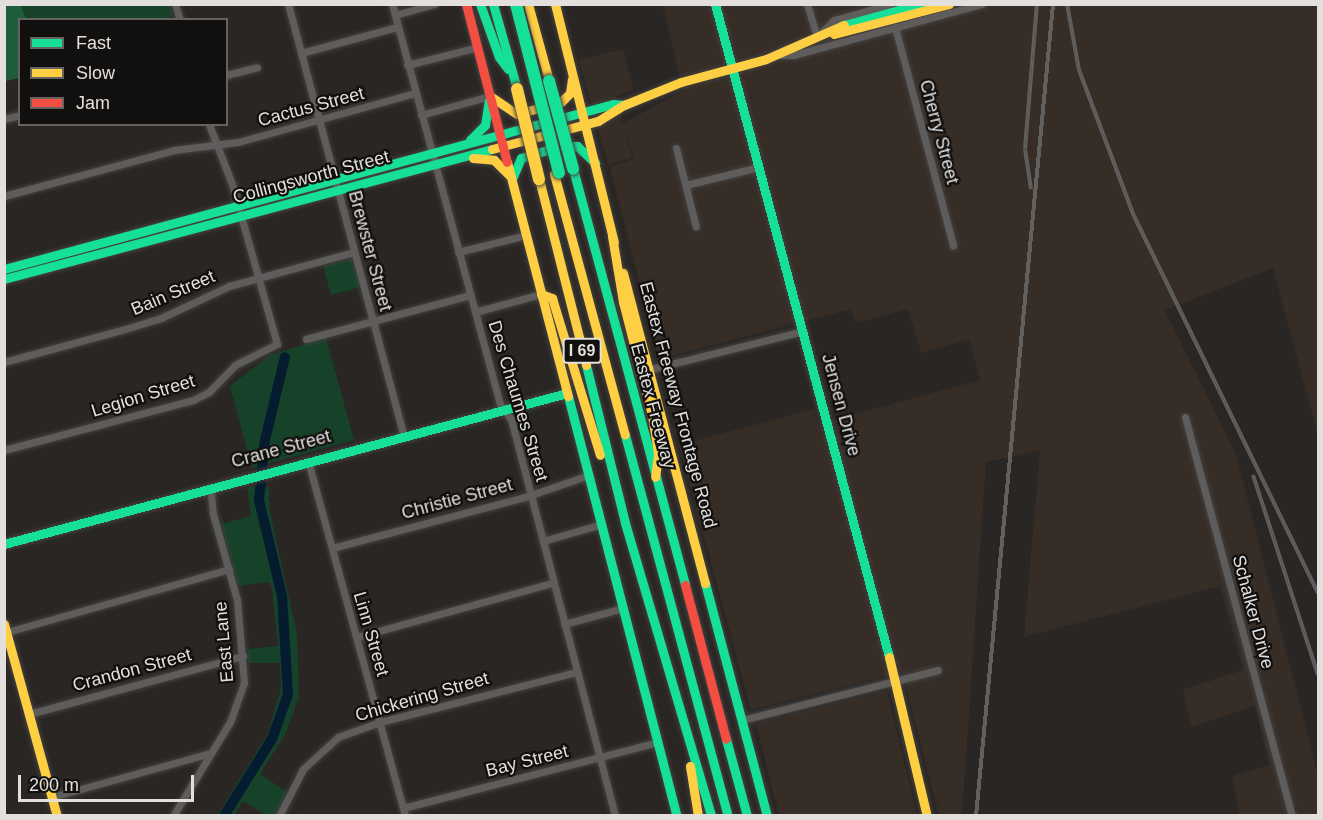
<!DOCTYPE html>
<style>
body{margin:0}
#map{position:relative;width:1323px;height:820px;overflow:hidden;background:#292624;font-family:Arial,sans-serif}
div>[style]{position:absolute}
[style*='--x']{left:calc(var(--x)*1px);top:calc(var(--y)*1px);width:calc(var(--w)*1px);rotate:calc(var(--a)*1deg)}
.built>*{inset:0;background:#362d27}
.green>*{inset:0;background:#17422a}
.forest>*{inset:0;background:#1e5c3a}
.river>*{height:10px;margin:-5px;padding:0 5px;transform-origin:5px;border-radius:5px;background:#041b30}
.roads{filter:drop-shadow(0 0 2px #44413f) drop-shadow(0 0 2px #44413f)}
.street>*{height:7px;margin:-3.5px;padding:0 3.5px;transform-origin:3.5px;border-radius:3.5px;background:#5f5d5c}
.fast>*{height:9px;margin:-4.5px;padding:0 4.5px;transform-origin:4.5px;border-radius:4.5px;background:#16e098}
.slow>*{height:9px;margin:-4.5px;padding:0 4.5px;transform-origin:4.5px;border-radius:4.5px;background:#ffcf43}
.jam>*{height:9px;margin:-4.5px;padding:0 4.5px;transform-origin:4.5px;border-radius:4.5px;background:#f24e42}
.rail>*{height:4px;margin-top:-2px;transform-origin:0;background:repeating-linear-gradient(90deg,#11100e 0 4.5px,#62605f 0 9px);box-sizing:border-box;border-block:2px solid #62605f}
.bridges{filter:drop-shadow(0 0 2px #44413f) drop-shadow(0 0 2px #44413f)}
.fast-bridge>*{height:12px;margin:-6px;padding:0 6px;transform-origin:6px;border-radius:6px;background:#16e098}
.slow-bridge>*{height:12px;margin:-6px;padding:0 6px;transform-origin:6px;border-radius:6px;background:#ffcf43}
span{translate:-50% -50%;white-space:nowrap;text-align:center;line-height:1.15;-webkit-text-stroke:4.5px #11100e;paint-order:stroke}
.shield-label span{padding:2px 4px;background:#11100e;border:2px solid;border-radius:4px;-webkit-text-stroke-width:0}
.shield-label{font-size:16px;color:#e2dfdd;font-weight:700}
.street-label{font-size:18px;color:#e2dfdd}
.frame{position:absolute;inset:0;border:6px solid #e2dfdd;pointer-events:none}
.legend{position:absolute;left:18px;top:18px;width:210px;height:108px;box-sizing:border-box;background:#11100e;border:2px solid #656361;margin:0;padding:8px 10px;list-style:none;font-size:18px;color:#e2dfdd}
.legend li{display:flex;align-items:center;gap:12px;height:30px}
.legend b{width:30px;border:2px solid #656361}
.scale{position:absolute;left:18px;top:775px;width:176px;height:27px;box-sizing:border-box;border:3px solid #e2dfdd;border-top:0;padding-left:8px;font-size:18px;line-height:21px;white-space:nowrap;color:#e2dfdd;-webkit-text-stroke:4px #11100e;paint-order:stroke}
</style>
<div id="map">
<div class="built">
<i style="clip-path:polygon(663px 5px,1318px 5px,1318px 435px,1273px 268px,1165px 310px,1236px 454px,1318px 776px,1318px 815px,1240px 815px,1232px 776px,1269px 765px,1255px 706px,1191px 727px,1183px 690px,1243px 670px,1220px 586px,1024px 637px,1040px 450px,986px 462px,962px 815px,939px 815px,902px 672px,751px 710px,679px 445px,814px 409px,818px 424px,980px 380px,969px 339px,921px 353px,908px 309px,856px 323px,851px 309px,659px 359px,610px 167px,634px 159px,624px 128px,632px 158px,608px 164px,579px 60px,623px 49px,634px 90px,616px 96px,623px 123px,683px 91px)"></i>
<i style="clip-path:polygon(887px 691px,917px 815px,779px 815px,756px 724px)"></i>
</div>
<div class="green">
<i style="clip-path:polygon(21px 5px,170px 5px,174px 19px,26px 19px)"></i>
<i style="clip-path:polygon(351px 258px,361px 287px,331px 295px,323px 266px)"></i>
<i style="clip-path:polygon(326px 338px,354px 440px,252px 468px,230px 386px,270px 355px)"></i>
<i style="clip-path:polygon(247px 486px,269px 487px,270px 512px,297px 634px,299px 696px,286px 733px,260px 774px,287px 792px,277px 815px,266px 815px,243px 801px,234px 815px,217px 816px,268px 733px,281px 688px,280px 663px,248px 663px,247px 649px,278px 646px,272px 588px,269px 582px,238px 586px,221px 524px,251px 516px)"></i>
</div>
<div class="forest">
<i style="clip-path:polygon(4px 5px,21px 5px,26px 19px,20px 20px,19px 78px,6px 81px)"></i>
</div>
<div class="river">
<i style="--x:224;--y:816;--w:91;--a:-58.1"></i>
<i style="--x:272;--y:739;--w:48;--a:-70.4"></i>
<i style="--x:288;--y:694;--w:98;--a:-93.5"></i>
<i style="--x:282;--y:596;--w:99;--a:-103.5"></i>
<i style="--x:259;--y:500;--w:60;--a:-84.3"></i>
<i style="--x:265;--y:440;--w:85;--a:-76.5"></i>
</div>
<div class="roads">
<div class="street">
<i style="--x:175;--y:4;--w:17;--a:73"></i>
<i style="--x:288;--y:4;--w:447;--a:75"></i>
<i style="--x:392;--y:4;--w:414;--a:74.9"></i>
<i style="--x:500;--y:404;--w:19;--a:54"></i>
<i style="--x:511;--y:419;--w:410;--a:75.3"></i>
<i style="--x:807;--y:4;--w:34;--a:73"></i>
<i style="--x:817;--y:37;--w:24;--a:-45"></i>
<i style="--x:834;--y:20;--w:59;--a:-15.7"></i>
<i style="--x:395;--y:15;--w:41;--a:-15.8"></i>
<i style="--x:895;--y:27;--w:226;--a:75.1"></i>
<i style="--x:301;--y:53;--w:99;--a:-15.2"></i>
<i style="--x:778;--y:55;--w:16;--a:0"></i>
<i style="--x:794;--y:55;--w:195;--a:-15.2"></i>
<i style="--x:407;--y:65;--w:73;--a:-14.2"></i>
<i style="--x:226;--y:75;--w:32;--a:-14"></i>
<i style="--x:421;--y:115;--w:72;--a:-15.4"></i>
<i style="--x:4;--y:119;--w:16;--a:-14"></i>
<i style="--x:676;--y:148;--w:81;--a:75.8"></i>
<i style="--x:686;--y:185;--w:75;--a:-13.9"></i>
<i style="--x:4;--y:196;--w:176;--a:-15.1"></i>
<i style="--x:174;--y:150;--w:64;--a:-7.1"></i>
<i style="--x:238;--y:142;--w:184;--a:-15.5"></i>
<i style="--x:458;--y:252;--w:70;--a:-14"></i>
<i style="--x:475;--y:312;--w:68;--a:-15.3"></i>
<i style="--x:306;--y:339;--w:170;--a:-15"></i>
<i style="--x:4;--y:362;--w:125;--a:-15.3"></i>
<i style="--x:125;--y:329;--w:38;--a:-17"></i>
<i style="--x:161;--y:318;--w:75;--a:-25.2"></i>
<i style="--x:229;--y:286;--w:130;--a:-15.2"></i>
<i style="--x:651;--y:369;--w:157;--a:-14"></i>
<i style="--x:1185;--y:417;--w:413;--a:75"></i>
<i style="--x:4;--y:450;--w:196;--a:-14.8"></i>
<i style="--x:193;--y:400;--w:18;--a:-27"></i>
<i style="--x:209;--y:392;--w:37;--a:-46"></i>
<i style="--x:235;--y:365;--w:47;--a:-26.6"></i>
<i style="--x:277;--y:344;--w:163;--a:-105.7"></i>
<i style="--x:233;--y:187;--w:67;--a:-110.9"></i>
<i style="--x:308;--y:461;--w:368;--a:74.7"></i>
<i style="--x:543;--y:541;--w:61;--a:-16.1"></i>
<i style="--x:332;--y:548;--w:200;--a:-14.8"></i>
<i style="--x:525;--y:497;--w:68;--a:-19"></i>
<i style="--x:564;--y:624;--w:61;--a:-15.2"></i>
<i style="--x:7;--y:632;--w:231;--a:-15.8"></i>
<i style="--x:357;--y:637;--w:202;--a:-15.5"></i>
<i style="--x:29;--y:714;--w:222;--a:-15.2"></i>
<i style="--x:742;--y:720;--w:202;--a:-14.3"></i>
<i style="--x:52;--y:797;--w:165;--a:-15.5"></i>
<i style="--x:403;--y:808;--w:263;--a:-14.5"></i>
<i style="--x:173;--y:816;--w:110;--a:-58.8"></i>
<i style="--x:230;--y:722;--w:41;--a:-70.3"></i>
<i style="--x:244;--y:683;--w:83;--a:-94.8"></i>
<i style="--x:237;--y:600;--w:89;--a:-105.6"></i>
<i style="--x:213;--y:514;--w:27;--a:-96"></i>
<i style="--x:279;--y:816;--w:53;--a:-62.9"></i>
<i style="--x:303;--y:769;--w:47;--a:-42.4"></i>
<i style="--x:338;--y:737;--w:45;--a:-19.7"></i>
<i style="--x:380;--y:722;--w:202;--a:-14.3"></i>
</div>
<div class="fast">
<i style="--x:480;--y:4;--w:56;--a:70.3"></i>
<i style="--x:499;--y:57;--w:15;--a:53"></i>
<i style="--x:493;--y:4;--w:88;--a:74.2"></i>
<i style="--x:715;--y:4;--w:676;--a:75.08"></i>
<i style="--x:844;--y:25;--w:80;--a:-15.3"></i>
<i style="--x:470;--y:140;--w:21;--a:-45"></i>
<i style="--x:485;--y:125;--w:24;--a:-81"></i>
<i style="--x:573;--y:169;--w:431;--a:74.9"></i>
<i style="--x:512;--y:179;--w:23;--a:-67"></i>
<i style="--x:521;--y:158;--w:41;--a:-17.1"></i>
<i style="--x:560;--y:146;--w:17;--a:0"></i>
<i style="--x:577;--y:146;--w:25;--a:43"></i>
<i style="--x:4;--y:269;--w:631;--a:-15.16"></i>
<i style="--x:613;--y:104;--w:11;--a:5"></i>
<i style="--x:4;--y:279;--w:505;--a:-14.92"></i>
<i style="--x:586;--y:365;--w:163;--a:76.1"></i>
<i style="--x:625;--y:523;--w:305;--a:73.6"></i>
<i style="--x:568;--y:396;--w:434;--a:75.5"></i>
<i style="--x:625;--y:435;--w:395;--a:74.9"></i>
<i style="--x:4;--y:544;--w:583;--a:-15.01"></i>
<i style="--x:705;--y:583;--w:241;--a:75.1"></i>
<i style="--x:726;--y:739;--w:80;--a:74.7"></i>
</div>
<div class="slow">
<i style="--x:528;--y:4;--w:80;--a:74.7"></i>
<i style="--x:555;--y:4;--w:245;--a:76.1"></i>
<i style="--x:834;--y:34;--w:119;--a:-14.6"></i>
<i style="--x:490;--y:96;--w:32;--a:34"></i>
<i style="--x:517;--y:114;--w:46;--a:-15.3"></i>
<i style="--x:561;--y:102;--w:13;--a:-45"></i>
<i style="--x:570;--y:93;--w:14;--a:-82"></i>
<i style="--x:492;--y:149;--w:110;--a:-14.8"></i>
<i style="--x:598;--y:121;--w:31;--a:-32"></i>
<i style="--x:624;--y:105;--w:61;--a:-22"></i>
<i style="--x:681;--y:82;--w:88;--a:-15.1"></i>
<i style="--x:766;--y:59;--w:85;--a:-23.6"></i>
<i style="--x:473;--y:158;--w:21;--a:5"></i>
<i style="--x:494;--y:160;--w:21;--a:45"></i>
<i style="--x:507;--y:162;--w:242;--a:75.4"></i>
<i style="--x:554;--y:174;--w:270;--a:74.8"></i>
<i style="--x:539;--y:179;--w:192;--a:75.8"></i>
<i style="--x:612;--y:236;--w:67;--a:80.5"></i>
<i style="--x:623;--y:302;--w:117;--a:75.6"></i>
<i style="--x:652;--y:415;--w:39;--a:81"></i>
<i style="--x:658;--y:454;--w:23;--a:97"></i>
<i style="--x:623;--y:273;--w:321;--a:75.2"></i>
<i style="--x:541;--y:294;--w:12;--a:20"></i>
<i style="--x:552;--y:298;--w:164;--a:73"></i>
<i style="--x:4;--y:624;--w:199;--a:74.6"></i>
<i style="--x:889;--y:657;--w:163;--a:76.6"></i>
<i style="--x:690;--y:766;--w:51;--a:80.9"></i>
</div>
<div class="jam">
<i style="--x:466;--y:4;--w:163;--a:75.5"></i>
<i style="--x:685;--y:585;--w:159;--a:75.1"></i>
</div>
</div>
<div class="rail">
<i style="--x:1067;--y:4;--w:67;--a:79.7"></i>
<i style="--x:1079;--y:70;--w:156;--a:69.4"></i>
<i style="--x:1134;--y:216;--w:420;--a:64"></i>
<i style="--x:1031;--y:189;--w:40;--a:-98.5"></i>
<i style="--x:1025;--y:149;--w:145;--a:-85.3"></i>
<i style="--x:1253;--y:475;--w:210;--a:72"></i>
<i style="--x:976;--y:816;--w:816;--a:-84.58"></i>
</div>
<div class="bridges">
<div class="fast-bridge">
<i style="--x:516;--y:4;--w:174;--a:75.7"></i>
<i style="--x:549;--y:81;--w:91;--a:74.7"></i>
</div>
<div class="slow-bridge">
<i style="--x:517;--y:89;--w:93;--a:76.3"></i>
</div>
</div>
<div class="shield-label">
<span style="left:582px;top:351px">I 69</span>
</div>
<div class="street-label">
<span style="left:311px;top:107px;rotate:-15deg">Cactus Street</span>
<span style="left:939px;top:132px;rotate:75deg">Cherry Street</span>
<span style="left:311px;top:177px;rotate:-15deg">Collingsworth Street</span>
<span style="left:370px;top:251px;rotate:75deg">Brewster Street</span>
<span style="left:173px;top:293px;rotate:-23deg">Bain Street</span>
<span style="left:143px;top:396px;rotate:-17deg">Legion Street</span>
<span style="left:518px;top:401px;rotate:73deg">Des Chaumes Street</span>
<span style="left:678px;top:405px;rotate:75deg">Eastex Freeway Frontage Road</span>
<span style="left:841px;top:405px;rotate:75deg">Jensen Drive</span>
<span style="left:653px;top:406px;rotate:75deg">Eastex Freeway</span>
<span style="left:281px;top:449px;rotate:-15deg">Crane Street</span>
<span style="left:457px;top:499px;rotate:-15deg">Christie Street</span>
<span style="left:1253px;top:612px;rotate:75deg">Schalker Drive</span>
<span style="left:371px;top:634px;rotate:74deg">Linn Street</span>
<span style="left:224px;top:642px;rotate:-95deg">East Lane</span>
<span style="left:132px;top:670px;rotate:-15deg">Crandon Street</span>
<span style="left:422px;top:697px;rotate:-16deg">Chickering Street</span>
<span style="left:527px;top:761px;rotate:-14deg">Bay Street</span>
</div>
<div class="frame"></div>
<ul class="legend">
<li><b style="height:8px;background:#16e098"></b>Fast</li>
<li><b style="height:8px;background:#ffcf43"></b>Slow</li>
<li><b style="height:8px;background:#f24e42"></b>Jam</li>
</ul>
<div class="scale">200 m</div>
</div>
